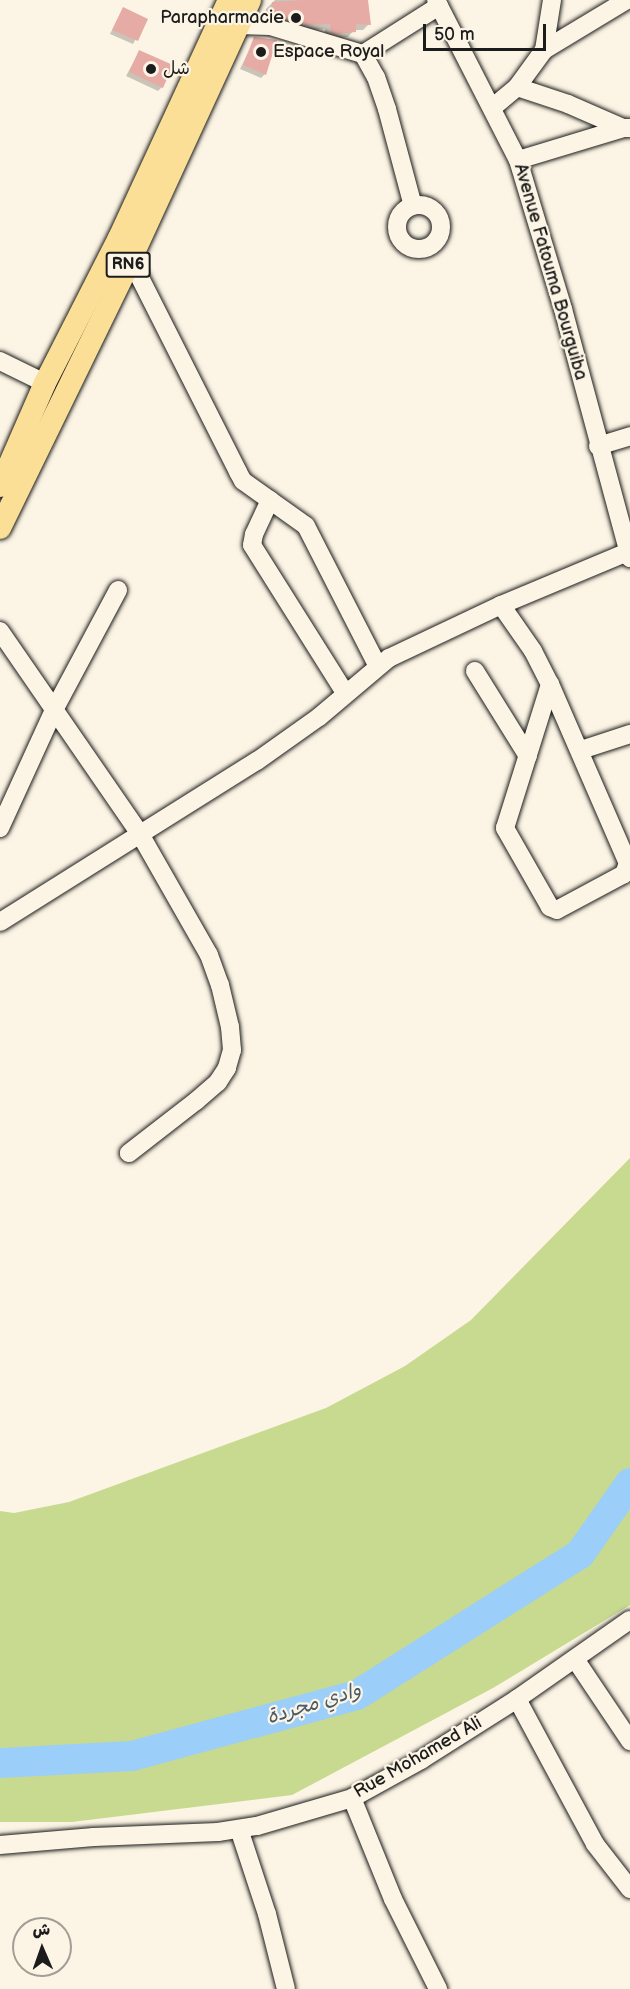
<!DOCTYPE html>
<meta charset="utf-8">
<style>
body{margin:0}
#map{position:relative;width:630px;height:1989px;overflow:hidden;background:#fcf5e5;font-family:"Balsamiq Sans","Playpen Sans Arabic",sans-serif}
div>[style]{position:absolute}
[style*='--x']{left:calc(var(--x)*1px);top:calc(var(--y)*1px);width:calc(var(--w)*1px);rotate:calc(var(--a)*1deg)}
.green>*{inset:0;background:#c8da8f}
.shadow>*{inset:0;background:#0003}
.river>*{height:30px;margin:-15px;padding:0 15px;transform-origin:15px;border-radius:15px;background:#9bcef8}
.building>*{inset:0;background:#e6aba4}
.roads{filter:drop-shadow(0 0 2px #1c1c1c) drop-shadow(0 0 2px #1c1c1c)}
.minor>*{height:18px;margin:-9px;padding:0 9px;transform-origin:9px;border-radius:9px;background:#fcf5e5}
.minor>.ring{margin:-9px;padding:0;box-sizing:content-box;background:none;border:18px solid #fcf5e5;border-radius:50%}
.major>*{height:22px;margin:-11px;padding:0 11px;transform-origin:11px;border-radius:11px;background:#fbdf96}
.dots>*{width:16px;height:16px;translate:-50% -50%;box-sizing:border-box;border:3px solid #fcf5e5;border-radius:50%}
span{translate:-50% -50%;white-space:nowrap;text-align:center;line-height:1.15;-webkit-text-stroke:4.5px #fcf5e5;paint-order:stroke}
.shield-label span{padding:2px 4px;background:#fcf5e5;border:2px solid;border-radius:4px;-webkit-text-stroke-width:0}
.shield-label{font-size:16px;color:#1c1c1c;font-weight:700}
.poi-label{font-size:18px;color:#1c1c1c}
.right{translate:-100% -50%;text-align:right}
.left{translate:0 -50%;text-align:left}
.street-label{font-size:18px;color:#1c1c1c}
.water-label{font-size:20px;color:#485a69;font-style:italic}
.north{position:absolute;left:12px;top:1917px;width:60px;height:60px;box-sizing:border-box;background:#fcf5e5;border:2px solid #a29e95;border-radius:50%;rotate:358deg;font-size:16px;font-weight:700;line-height:24px;text-align:center;color:#1c1c1c}
.north::after{content:'';display:block;margin:auto;width:21px;height:27px;background:#1c1c1c;clip-path:polygon(50% 0,100% 100%,50% 72%,0 100%)}
.scale{position:absolute;left:423px;top:24px;width:123px;height:27px;box-sizing:border-box;border:3px solid #1c1c1c;border-top:0;padding-left:8px;font-size:18px;line-height:21px;white-space:nowrap;color:#1c1c1c;-webkit-text-stroke:4px #fcf5e5;paint-order:stroke}
</style>
<div id="map">
<div class="green">
<i style="clip-path:polygon(630px 1158px,630px 1605px,493px 1688px,292px 1795px,72px 1822px,0 1822px,0 1511px,14px 1513px,69px 1502px,326px 1408px,405px 1366px,471px 1320px)"></i>
</div>
<div class="shadow">
<i style="clip-path:polygon(275px 0,370px 0,367px 0,369px 24px,363px 30px,354px 30px,348px 37px,330px 40px,325px 38px,325px 29px,300px 31px,265px 20px,266px 9px)"></i>
<i style="clip-path:polygon(123px 9px,146px 20px,133px 44px,110px 34px)"></i>
<i style="clip-path:polygon(255px 38px,265px 74px,261px 78px,240px 69px)"></i>
<i style="clip-path:polygon(139px 52px,162px 87px,158px 91px,126px 76px)"></i>
</div>
<div class="river">
<i style="--x:0;--y:1763;--w:132;--a:-3"></i>
<i style="--x:132;--y:1756;--w:233;--a:-15.2"></i>
<i style="--x:357;--y:1695;--w:264;--a:-32.3"></i>
<i style="--x:580;--y:1554;--w:87;--a:-54.8"></i>
</div>
<div class="building">
<i style="clip-path:polygon(304px 0,368px 0,371px 25px,356px 24px,356px 32px,337px 34px,331px 33px,330px 24px,307px 25px,270px 15px,272px 2px)"></i>
<i style="clip-path:polygon(123px 7px,148px 19px,138px 41px,112px 30px)"></i>
<i style="clip-path:polygon(254px 37px,277px 40px,266px 75px,243px 65px)"></i>
<i style="clip-path:polygon(139px 50px,173px 65px,163px 88px,129px 72px)"></i>
</div>
<div class="roads">
<div class="minor">
<i style="--x:436;--y:0;--w:180;--a:62.9"></i>
<i style="--x:518;--y:160;--w:156;--a:73.2"></i>
<i style="--x:563;--y:309;--w:258;--a:74.9"></i>
<i style="--x:229;--y:20;--w:11;--a:27"></i>
<i style="--x:239;--y:25;--w:31;--a:2"></i>
<i style="--x:270;--y:26;--w:97;--a:16.8"></i>
<i style="--x:363;--y:54;--w:90;--a:-32.3"></i>
<i style="--x:544;--y:50;--w:97;--a:-31.1"></i>
<i style="--x:363;--y:54;--w:26;--a:61"></i>
<i style="--x:376;--y:77;--w:34;--a:71"></i>
<i style="--x:387;--y:109;--w:100;--a:75"></i>
<i style="--x:517;--y:87;--w:54;--a:18.4"></i>
<i style="--x:568;--y:104;--w:60;--a:23.6"></i>
<i style="--x:623;--y:128;--w:7;--a:0"></i>
<i style="--x:492;--y:108;--w:33;--a:-40"></i>
<i style="--x:517;--y:87;--w:46;--a:-53.9"></i>
<i style="--x:544;--y:50;--w:51;--a:-80.9"></i>
<i style="--x:518;--y:160;--w:110;--a:-16.9"></i>
<i class="ring" style="left:397px;top:205px;width:26px;height:26px"></i>
<i style="--x:126;--y:250;--w:249;--a:63.2"></i>
<i style="--x:238;--y:472;--w:10;--a:61"></i>
<i style="--x:243;--y:481;--w:77;--a:35.5"></i>
<i style="--x:306;--y:526;--w:156;--a:62.9"></i>
<i style="--x:0;--y:361;--w:50;--a:26.1"></i>
<i style="--x:598;--y:446;--w:34;--a:-17"></i>
<i style="--x:270;--y:500;--w:38;--a:115"></i>
<i style="--x:254;--y:534;--w:11;--a:100"></i>
<i style="--x:252;--y:545;--w:176;--a:57.8"></i>
<i style="--x:501;--y:605;--w:56;--a:55.2"></i>
<i style="--x:533;--y:651;--w:37;--a:63"></i>
<i style="--x:550;--y:684;--w:195;--a:66.5"></i>
<i style="--x:628;--y:863;--w:12;--a:110"></i>
<i style="--x:624;--y:874;--w:76;--a:151.8"></i>
<i style="--x:557;--y:910;--w:8;--a:-157"></i>
<i style="--x:550;--y:907;--w:91;--a:-119.7"></i>
<i style="--x:505;--y:828;--w:151;--a:-72.6"></i>
<i style="--x:0;--y:631;--w:247;--a:55.4"></i>
<i style="--x:140;--y:834;--w:139;--a:60.3"></i>
<i style="--x:209;--y:955;--w:32;--a:70"></i>
<i style="--x:220;--y:985;--w:43;--a:76.6"></i>
<i style="--x:230;--y:1027;--w:23;--a:85"></i>
<i style="--x:232;--y:1050;--w:19;--a:106"></i>
<i style="--x:227;--y:1068;--w:17;--a:123"></i>
<i style="--x:218;--y:1082;--w:29;--a:139"></i>
<i style="--x:196;--y:1101;--w:85;--a:142.2"></i>
<i style="--x:475;--y:671;--w:100;--a:58.1"></i>
<i style="--x:581;--y:750;--w:52;--a:-18.1"></i>
<i style="--x:0;--y:828;--w:130;--a:-65.4"></i>
<i style="--x:54;--y:710;--w:136;--a:-61.9"></i>
<i style="--x:0;--y:922;--w:303;--a:-32.1"></i>
<i style="--x:257;--y:761;--w:76;--a:-35.4"></i>
<i style="--x:319;--y:717;--w:92;--a:-40.1"></i>
<i style="--x:389;--y:658;--w:124;--a:-25.3"></i>
<i style="--x:501;--y:605;--w:140;--a:-22.7"></i>
<i style="--x:575;--y:1659;--w:99;--a:56.1"></i>
<i style="--x:517;--y:1699;--w:165;--a:61.7"></i>
<i style="--x:595;--y:1844;--w:57;--a:52.1"></i>
<i style="--x:352;--y:1798;--w:109;--a:67.9"></i>
<i style="--x:393;--y:1899;--w:101;--a:63.4"></i>
<i style="--x:239;--y:1829;--w:89;--a:71.8"></i>
<i style="--x:267;--y:1914;--w:77;--a:75.8"></i>
<i style="--x:0;--y:1845;--w:94;--a:-4.9"></i>
<i style="--x:94;--y:1837;--w:124;--a:-2.3"></i>
<i style="--x:218;--y:1832;--w:39;--a:-9"></i>
<i style="--x:257;--y:1826;--w:99;--a:-16.4"></i>
<i style="--x:352;--y:1798;--w:79;--a:-28.8"></i>
<i style="--x:421;--y:1760;--w:114;--a:-32.4"></i>
<i style="--x:517;--y:1699;--w:138;--a:-35"></i>
</div>
<div class="major">
<i style="--x:0;--y:486;--w:112;--a:-66.4"></i>
<i style="--x:45;--y:383;--w:163;--a:-63"></i>
<i style="--x:119;--y:238;--w:262;--a:-65.2"></i>
<i style="--x:0;--y:528;--w:299;--a:-64"></i>
<i style="--x:131;--y:259;--w:285;--a:-65.3"></i>
</div>
</div>
<div class="dots">
<i style="left:296px;top:18px;background:#1c1c1c"></i>
<i style="left:261px;top:52px;background:#1c1c1c"></i>
<i style="left:151px;top:69px;background:#1c1c1c"></i>
</div>
<div class="shield-label">
<span style="left:128px;top:265px">RN6</span>
</div>
<div class="poi-label">
<span class="right" style="left:284px;top:18px">Parapharmacie</span>
<span class="left" style="left:273px;top:52px">Espace Royal</span>
<span class="left" style="left:163px;top:69px">شل</span>
</div>
<div class="street-label">
<span style="left:550px;top:272px;rotate:74deg">Avenue Fatouma Bourguiba</span>
<span style="left:418px;top:1758px;rotate:-30deg">Rue Mohamed Ali</span>
</div>
<div class="water-label">
<span style="left:314px;top:1704px;rotate:-17deg">وادي مجردة</span>
</div>
<div class="north">ش</div>
<div class="scale">50 m</div>
</div>
